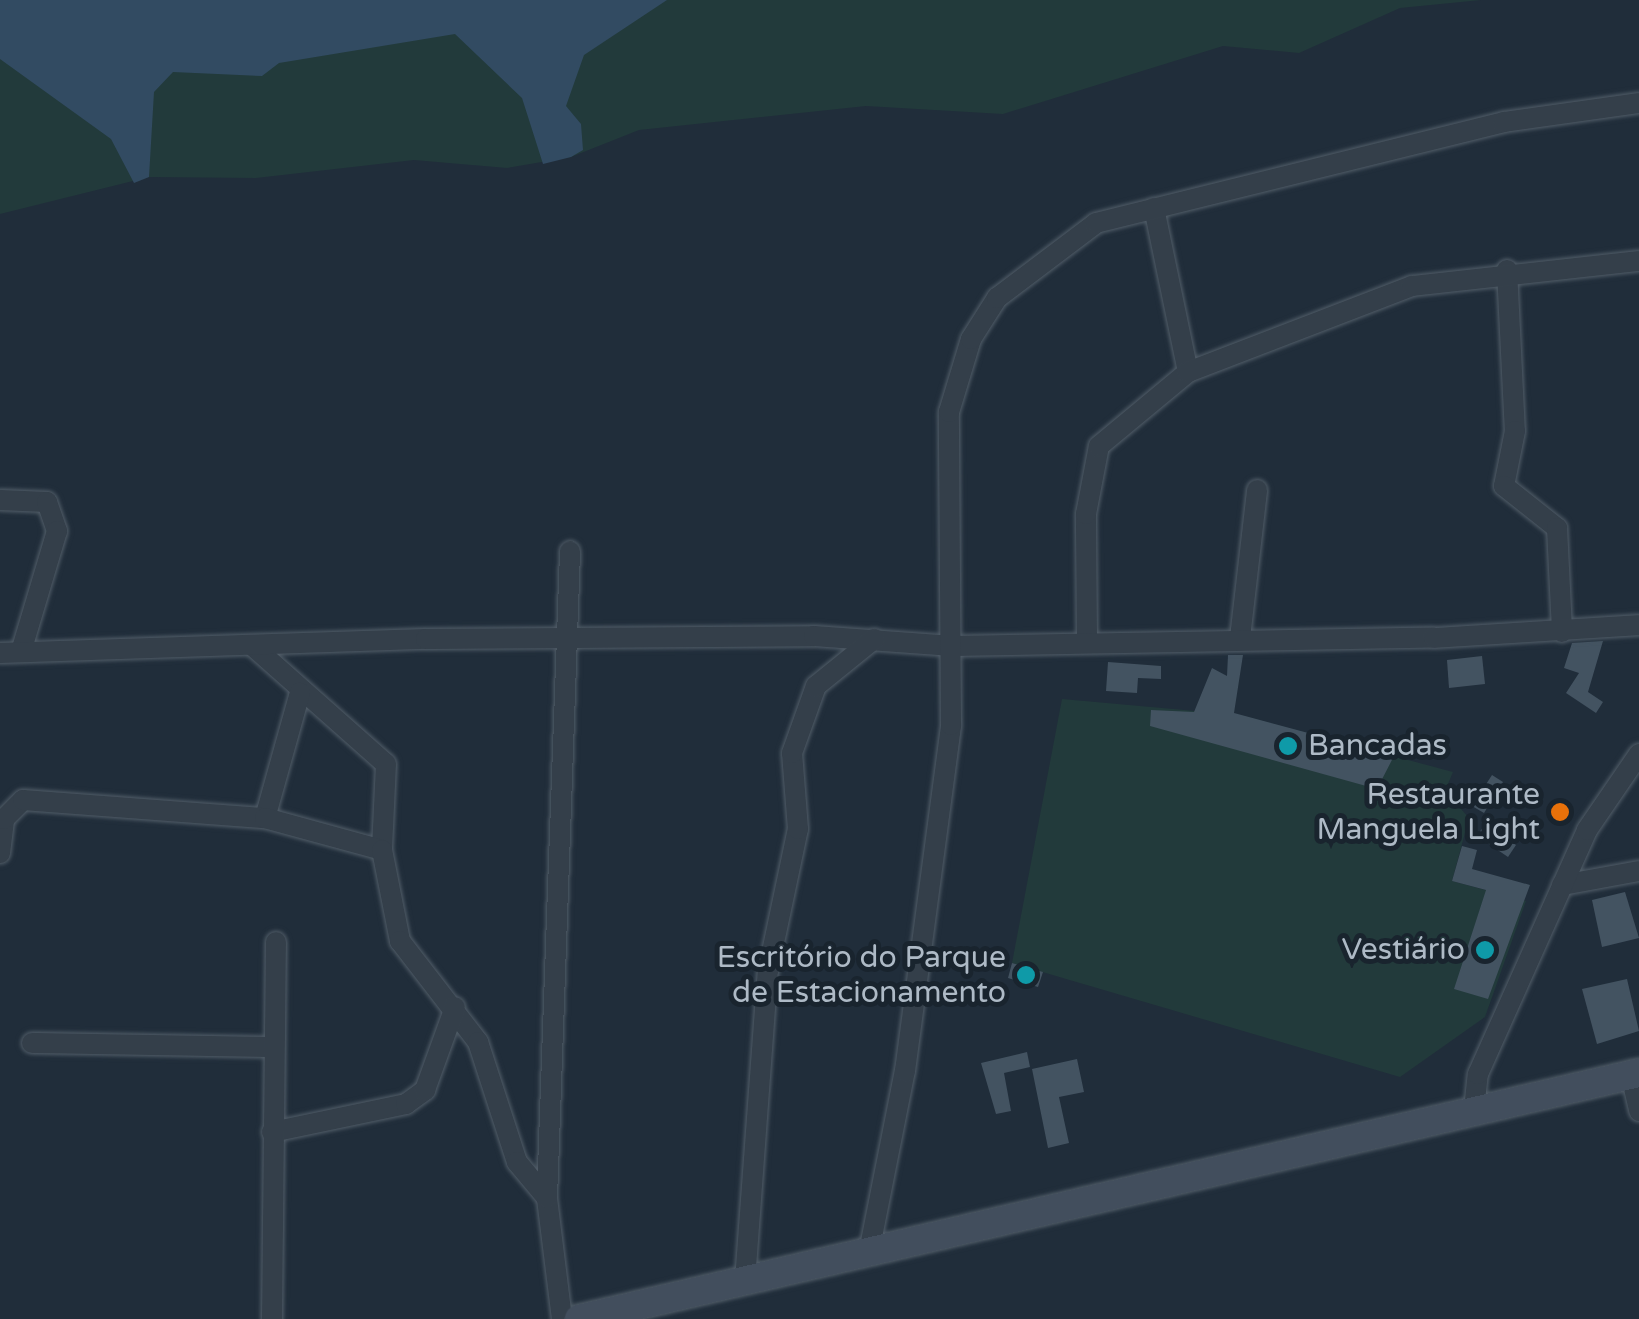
<!DOCTYPE html>
<meta charset="utf-8">
<style>
body{margin:0}
#map{position:relative;width:1639px;height:1319px;overflow:hidden;background:#202d3a;font-family:"Varela Round",sans-serif}
div>[style]{position:absolute}
[style*='--x']{left:calc(var(--x)*1px);top:calc(var(--y)*1px);width:calc(var(--w)*1px);rotate:calc(var(--a)*1deg)}
.green>*{inset:0;background:#223a3b}
.water>*{inset:0;background:#324b62}
.building>*{inset:0;background:#435361}
.roads{filter:drop-shadow(0 0 2px #515d68) drop-shadow(0 0 2px #515d68)}
.street>*{height:20px;margin:-10px;padding:0 10px;transform-origin:10px;border-radius:10px;background:#343f4a}
.secondary>*{height:28px;margin:-14px;padding:0 14px;transform-origin:14px;border-radius:14px;background:#424e5d}
.dots>*{width:28px;height:28px;translate:-50% -50%;box-sizing:border-box;border:5px solid #19242e;border-radius:50%}
span{translate:-50% -50%;white-space:nowrap;text-align:center;line-height:1.15;-webkit-text-stroke:10px #19242e;paint-order:stroke}
.poi-label{font-size:30px;color:#aebac6}
.left{translate:0 -50%;text-align:left}
.right{translate:-100% -50%;text-align:right}
</style>
<div id="map">
<div class="green">
<i style="clip-path:polygon(0 0,1481px 0,1400px 8px,1299px 53px,1223px 46px,1003px 114px,866px 106px,639px 130px,571px 157px,507px 168px,414px 160px,256px 178px,149px 177px,0 214px)"></i>
<i style="clip-path:polygon(1062px 699px,1240px 715px,1453px 772px,1445px 791px,1469px 818px,1452px 881px,1526px 901px,1485px 1017px,1400px 1077px,1012px 963px)"></i>
</div>
<div class="water">
<i style="clip-path:polygon(0 0,667px 0,584px 55px,566px 106px,581px 124px,583px 150px,571px 157px,543px 164px,522px 98px,455px 34px,279px 63px,262px 76px,173px 72px,154px 92px,149px 177px,134px 183px,111px 139px,0 59px)"></i>
</div>
<div class="building">
<i style="clip-path:polygon(1603px 641px,1588px 692px,1603px 702px,1596px 713px,1566px 693px,1579px 673px,1564px 668px,1572px 643px)"></i>
<i style="clip-path:polygon(1228px 655px,1243px 655px,1234px 713px,1394px 756px,1377px 789px,1150px 726px,1151px 710px,1194px 712px,1212px 668px,1227px 676px)"></i>
<i style="clip-path:polygon(1482px 656px,1485px 684px,1449px 688px,1447px 660px)"></i>
<i style="clip-path:polygon(1108px 662px,1161px 666px,1161px 679px,1138px 678px,1137px 693px,1106px 691px)"></i>
<i style="clip-path:polygon(1492px 775px,1503px 782px,1484px 813px,1472px 806px)"></i>
<i style="clip-path:polygon(1485px 824px,1516px 845px,1508px 857px,1477px 836px)"></i>
<i style="clip-path:polygon(1462px 846px,1477px 850px,1472px 869px,1530px 885px,1488px 999px,1454px 989px,1486px 890px,1452px 881px)"></i>
<i style="clip-path:polygon(1625px 892px,1639px 938px,1602px 947px,1592px 900px)"></i>
<i style="clip-path:polygon(1012px 963px,1043px 972px,1038px 987px,1008px 978px)"></i>
<i style="clip-path:polygon(1627px 979px,1639px 1031px,1597px 1044px,1582px 989px)"></i>
<i style="clip-path:polygon(1027px 1052px,1030px 1067px,1004px 1073px,1011px 1111px,996px 1114px,981px 1063px)"></i>
<i style="clip-path:polygon(1077px 1059px,1084px 1092px,1059px 1097px,1069px 1143px,1048px 1148px,1032px 1069px)"></i>
</div>
<div class="roads">
<div class="street">
<i style="--x:1154;--y:208;--w:167;--a:78.3"></i>
<i style="--x:1507;--y:270;--w:161;--a:87.2"></i>
<i style="--x:1515;--y:431;--w:56;--a:101.3"></i>
<i style="--x:1504;--y:486;--w:68;--a:38.4"></i>
<i style="--x:1557;--y:528;--w:104;--a:87.2"></i>
<i style="--x:0;--y:500;--w:47;--a:2.4"></i>
<i style="--x:47;--y:502;--w:31;--a:71"></i>
<i style="--x:57;--y:531;--w:126;--a:106.6"></i>
<i style="--x:1240;--y:638;--w:149;--a:-83.4"></i>
<i style="--x:1087;--y:639;--w:125;--a:-90.5"></i>
<i style="--x:1086;--y:514;--w:69;--a:-79.2"></i>
<i style="--x:1099;--y:446;--w:116;--a:-39.7"></i>
<i style="--x:1188;--y:372;--w:240;--a:-21"></i>
<i style="--x:1412;--y:286;--w:228;--a:-6.3"></i>
<i style="--x:254;--y:647;--w:176;--a:41.6"></i>
<i style="--x:386;--y:764;--w:86;--a:92.7"></i>
<i style="--x:0;--y:653;--w:426;--a:-1.9"></i>
<i style="--x:426;--y:639;--w:388;--a:-0.4"></i>
<i style="--x:814;--y:636;--w:139;--a:4.1"></i>
<i style="--x:953;--y:646;--w:481;--a:-1"></i>
<i style="--x:1434;--y:638;--w:205;--a:-3.6"></i>
<i style="--x:265;--y:818;--w:130;--a:-74.4"></i>
<i style="--x:0;--y:853;--w:34;--a:-83"></i>
<i style="--x:4;--y:819;--w:27;--a:-45"></i>
<i style="--x:23;--y:800;--w:243;--a:4.3"></i>
<i style="--x:265;--y:818;--w:121;--a:15.3"></i>
<i style="--x:382;--y:850;--w:93;--a:78.8"></i>
<i style="--x:400;--y:941;--w:128;--a:52.3"></i>
<i style="--x:478;--y:1042;--w:126;--a:72"></i>
<i style="--x:517;--y:1162;--w:47;--a:50.2"></i>
<i style="--x:1562;--y:885;--w:78;--a:-10.3"></i>
<i style="--x:32;--y:1043;--w:240;--a:1"></i>
<i style="--x:1631;--y:1075;--w:37;--a:77"></i>
<i style="--x:1474;--y:1110;--w:36;--a:-84"></i>
<i style="--x:1478;--y:1074;--w:267;--a:-65.9"></i>
<i style="--x:1587;--y:830;--w:92;--a:-55.6"></i>
<i style="--x:272;--y:1132;--w:137;--a:-11.8"></i>
<i style="--x:406;--y:1104;--w:24;--a:-36"></i>
<i style="--x:425;--y:1090;--w:88;--a:-70.1"></i>
<i style="--x:869;--y:1252;--w:185;--a:-78.8"></i>
<i style="--x:905;--y:1071;--w:349;--a:-82.4"></i>
<i style="--x:951;--y:725;--w:313;--a:-90.4"></i>
<i style="--x:949;--y:412;--w:76;--a:-73.2"></i>
<i style="--x:971;--y:339;--w:49;--a:-57.6"></i>
<i style="--x:997;--y:298;--w:124;--a:-37.1"></i>
<i style="--x:1096;--y:223;--w:420;--a:-13.9"></i>
<i style="--x:1504;--y:122;--w:136;--a:-8"></i>
<i style="--x:745;--y:1281;--w:311;--a:-85.8"></i>
<i style="--x:768;--y:971;--w:145;--a:-78.1"></i>
<i style="--x:798;--y:829;--w:76;--a:-94.5"></i>
<i style="--x:792;--y:753;--w:71;--a:-70.3"></i>
<i style="--x:816;--y:686;--w:75;--a:-39"></i>
<i style="--x:272;--y:1319;--w:377;--a:-89.4"></i>
<i style="--x:562;--y:1319;--w:122;--a:-97.1"></i>
<i style="--x:547;--y:1198;--w:647;--a:-87.96"></i>
</div>
<div class="secondary">
<i style="--x:579;--y:1319;--w:1088;--a:-13.07"></i>
</div>
</div>
<div class="dots">
<i style="left:1288px;top:746px;background:#0f9aa8"></i>
<i style="left:1560px;top:812px;background:#e8710a"></i>
<i style="left:1485px;top:950px;background:#0f9aa8"></i>
<i style="left:1026px;top:975px;background:#0f9aa8"></i>
</div>
<div class="poi-label">
<span class="left" style="left:1308px;top:746px">Bancadas</span>
<span class="right" style="left:1540px;top:812px">Restaurante<br>Manguela Light</span>
<span class="right" style="left:1465px;top:950px">Vestiário</span>
<span class="right" style="left:1006px;top:975px">Escritório do Parque<br>de Estacionamento</span>
</div>
</div>
